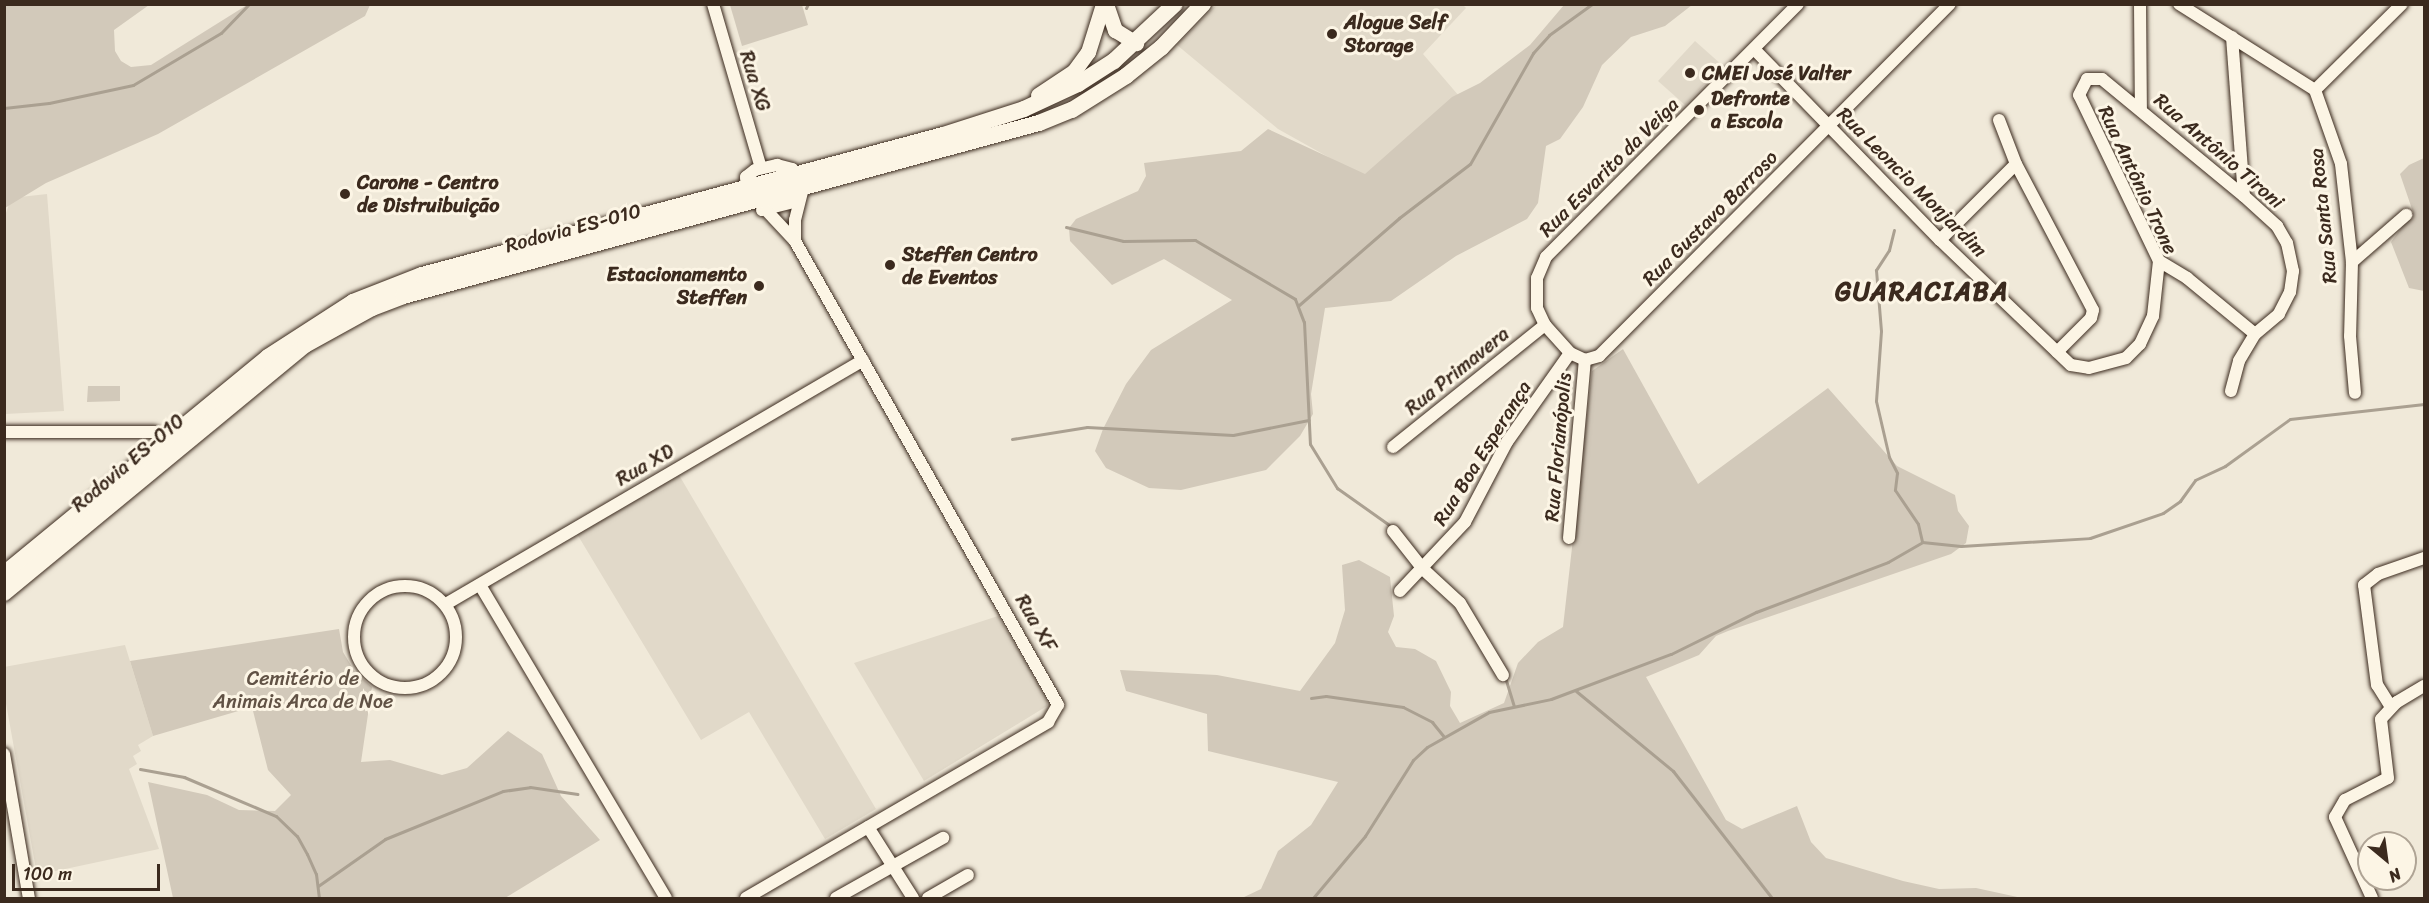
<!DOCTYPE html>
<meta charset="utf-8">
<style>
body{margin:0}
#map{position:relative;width:2429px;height:903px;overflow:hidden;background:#f0e9d9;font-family:Sriracha,sans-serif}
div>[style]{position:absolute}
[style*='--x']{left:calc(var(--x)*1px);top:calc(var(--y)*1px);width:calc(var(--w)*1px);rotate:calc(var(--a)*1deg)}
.built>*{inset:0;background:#e1d9c9}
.green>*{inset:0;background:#d2c9ba}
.stream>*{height:3px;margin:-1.5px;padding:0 1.5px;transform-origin:1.5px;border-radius:1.5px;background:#aaa091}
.roads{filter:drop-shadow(0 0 2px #3b2a1e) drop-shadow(0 0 2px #3b2a1e)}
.minor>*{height:12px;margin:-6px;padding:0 6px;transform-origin:6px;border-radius:6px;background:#fcf5e5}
.minor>.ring{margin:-6px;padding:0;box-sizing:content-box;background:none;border:12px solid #fcf5e5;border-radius:50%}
.tertiary>*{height:15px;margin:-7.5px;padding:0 7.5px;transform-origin:7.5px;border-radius:7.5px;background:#fcf5e5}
.secondary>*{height:16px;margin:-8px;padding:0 8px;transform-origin:8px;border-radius:8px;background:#fcf5e5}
.dots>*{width:16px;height:16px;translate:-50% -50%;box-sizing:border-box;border:3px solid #fcf5e5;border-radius:50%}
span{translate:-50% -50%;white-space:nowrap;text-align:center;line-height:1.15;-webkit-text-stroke:6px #fcf5e5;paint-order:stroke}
.poi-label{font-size:20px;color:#3b2a1e;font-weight:700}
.left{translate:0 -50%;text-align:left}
.right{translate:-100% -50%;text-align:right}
.street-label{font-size:20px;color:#3b2a1e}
.park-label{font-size:20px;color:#615245}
.district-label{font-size:26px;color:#3b2a1e;font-weight:700;letter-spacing:1.5px}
.frame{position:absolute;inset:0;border:6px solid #3b2a1e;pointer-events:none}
.north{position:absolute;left:2357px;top:831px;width:60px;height:60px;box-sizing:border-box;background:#fcf5e5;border:2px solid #afa495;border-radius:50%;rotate:151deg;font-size:16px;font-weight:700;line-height:24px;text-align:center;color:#3b2a1e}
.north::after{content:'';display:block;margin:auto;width:21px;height:27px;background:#3b2a1e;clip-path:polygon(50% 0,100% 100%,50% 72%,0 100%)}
.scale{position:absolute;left:12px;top:864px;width:148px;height:27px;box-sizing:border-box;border:3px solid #3b2a1e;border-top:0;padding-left:8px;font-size:18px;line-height:21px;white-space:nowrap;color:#3b2a1e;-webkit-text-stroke:4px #fcf5e5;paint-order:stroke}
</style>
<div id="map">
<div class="built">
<i style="clip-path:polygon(1462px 4px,1466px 8px,1423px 54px,1459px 96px,1364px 177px,1278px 129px,1177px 45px,1216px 5px)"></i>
<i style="clip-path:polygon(1695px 41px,1722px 65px,1685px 105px,1658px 81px)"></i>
<i style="clip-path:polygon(47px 194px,64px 411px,5px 414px,5px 216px,11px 198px)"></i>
<i style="clip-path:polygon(679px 475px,876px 809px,825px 839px,749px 712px,701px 740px,577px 534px)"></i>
<i style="clip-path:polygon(998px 616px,1047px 698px,1047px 706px,924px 781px,854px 663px)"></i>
<i style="clip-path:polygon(125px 645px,153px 736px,138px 745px,141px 751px,133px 756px,137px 764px,129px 769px,159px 849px,37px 875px,5px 698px,4px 667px)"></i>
</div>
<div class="green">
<i style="clip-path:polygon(5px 4px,149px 5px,114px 30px,115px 51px,121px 61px,131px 67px,151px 65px,247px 5px,370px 5px,365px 16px,158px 134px,46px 183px,5px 208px)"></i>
<i style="clip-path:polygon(730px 5px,802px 5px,808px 25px,742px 46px)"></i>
<i style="clip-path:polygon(1564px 5px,1692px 5px,1665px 26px,1631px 37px,1602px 65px,1583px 107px,1560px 139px,1546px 146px,1538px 203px,1527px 219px,1456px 256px,1391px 301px,1325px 308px,1311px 394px,1313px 414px,1300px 436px,1266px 470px,1181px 490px,1149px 488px,1106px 468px,1095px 451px,1103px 429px,1126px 384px,1151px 350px,1232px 300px,1164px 259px,1112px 285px,1070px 241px,1069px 228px,1076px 219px,1138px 191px,1146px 176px,1144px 163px,1241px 151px,1268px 129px,1365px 174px,1452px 97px,1480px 83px,1530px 45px)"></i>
<i style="clip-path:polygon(2424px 158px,2424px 291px,2409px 288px,2391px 242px,2413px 212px,2400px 174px,2409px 165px)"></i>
<i style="clip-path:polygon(1623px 349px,1698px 484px,1828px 388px,1897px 466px,1955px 495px,1958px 511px,1969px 526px,1966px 543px,1951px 554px,1728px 631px,1716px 636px,1699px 655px,1646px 677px,1726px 820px,1742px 829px,1797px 806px,1811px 842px,1826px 858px,1903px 881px,1939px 889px,1976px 888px,2022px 898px,1242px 898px,1261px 889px,1278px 851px,1311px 825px,1338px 782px,1208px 751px,1207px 714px,1126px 691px,1120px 670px,1217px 675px,1300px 691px,1335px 643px,1345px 610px,1342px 565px,1359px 560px,1390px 577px,1394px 616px,1388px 632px,1396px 647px,1415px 649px,1436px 661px,1451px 692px,1450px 706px,1460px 723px,1504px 703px,1518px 663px,1538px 642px,1563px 627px,1592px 371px)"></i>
<i style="clip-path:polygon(88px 386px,120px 386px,120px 401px,87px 402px)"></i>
<i style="clip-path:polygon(339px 629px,343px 652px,355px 672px,372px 687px,361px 762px,390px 760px,442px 775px,467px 768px,508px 731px,542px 754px,561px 796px,600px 840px,505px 898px,173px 898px,148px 782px,207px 795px,239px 810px,275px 811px,291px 795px,268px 770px,252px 707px,153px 736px,130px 661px)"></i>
</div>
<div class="stream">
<i style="--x:806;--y:8;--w:4;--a:-63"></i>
<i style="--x:4;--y:108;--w:45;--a:-6.3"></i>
<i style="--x:49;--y:103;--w:86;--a:-12.1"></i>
<i style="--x:133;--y:85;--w:102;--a:-30.6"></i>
<i style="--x:221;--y:33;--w:40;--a:-46"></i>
<i style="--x:1066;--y:227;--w:59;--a:13.8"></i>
<i style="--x:1123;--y:241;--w:72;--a:-0.8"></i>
<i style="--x:1195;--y:240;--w:116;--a:30.5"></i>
<i style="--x:1295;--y:299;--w:25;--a:69"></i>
<i style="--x:1304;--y:322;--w:122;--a:87.2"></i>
<i style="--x:1310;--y:444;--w:52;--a:58.5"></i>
<i style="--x:1337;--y:488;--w:67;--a:35.3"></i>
<i style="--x:1894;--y:230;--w:21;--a:104"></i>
<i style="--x:1889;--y:250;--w:24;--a:123"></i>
<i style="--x:1876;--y:270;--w:61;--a:85.3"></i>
<i style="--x:1881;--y:331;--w:70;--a:94.1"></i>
<i style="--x:1876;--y:401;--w:57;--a:76.9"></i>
<i style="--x:1889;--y:457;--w:18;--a:63"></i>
<i style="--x:1897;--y:473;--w:17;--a:97"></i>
<i style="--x:1895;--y:490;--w:41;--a:55.9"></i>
<i style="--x:1918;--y:524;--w:18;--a:77"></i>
<i style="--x:1299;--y:305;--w:133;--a:-41"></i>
<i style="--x:1399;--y:218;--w:89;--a:-37.3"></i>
<i style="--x:1470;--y:164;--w:128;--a:-60.4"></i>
<i style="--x:1533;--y:53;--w:24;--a:-48"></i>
<i style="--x:1549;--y:35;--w:53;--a:-35.8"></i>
<i style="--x:1012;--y:439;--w:76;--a:-9.1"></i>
<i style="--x:1087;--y:427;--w:146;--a:3.1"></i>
<i style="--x:1233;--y:435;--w:77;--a:-11.2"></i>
<i style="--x:1505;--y:677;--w:30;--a:73"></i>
<i style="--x:1576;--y:691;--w:126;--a:39.5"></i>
<i style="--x:1673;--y:771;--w:161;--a:52.1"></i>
<i style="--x:1311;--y:698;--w:15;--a:-8"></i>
<i style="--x:1326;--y:696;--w:78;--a:8.1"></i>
<i style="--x:1403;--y:707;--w:33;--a:27"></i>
<i style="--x:1432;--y:722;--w:19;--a:51"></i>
<i style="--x:140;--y:769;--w:45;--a:10.3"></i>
<i style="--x:184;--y:777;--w:100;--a:23"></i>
<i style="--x:276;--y:816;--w:29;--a:44"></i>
<i style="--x:297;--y:836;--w:21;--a:61"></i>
<i style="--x:307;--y:854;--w:22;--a:66"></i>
<i style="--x:316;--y:874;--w:24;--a:83"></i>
<i style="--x:318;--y:886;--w:82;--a:-35"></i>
<i style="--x:385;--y:839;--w:127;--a:-22.1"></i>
<i style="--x:503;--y:791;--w:27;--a:-8"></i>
<i style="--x:530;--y:787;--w:48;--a:8.5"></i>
<i style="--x:1313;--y:898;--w:81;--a:-50"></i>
<i style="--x:1365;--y:836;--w:90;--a:-57.7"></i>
<i style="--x:1413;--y:760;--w:19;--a:-43"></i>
<i style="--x:1427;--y:747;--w:71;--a:-29.4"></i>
<i style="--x:1489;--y:712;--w:63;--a:-11.8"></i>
<i style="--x:1551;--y:699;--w:128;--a:-20.6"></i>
<i style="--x:1671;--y:654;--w:95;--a:-26.3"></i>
<i style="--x:1756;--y:612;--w:141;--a:-20.7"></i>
<i style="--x:1888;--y:562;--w:39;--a:-30"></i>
<i style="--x:1922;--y:542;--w:39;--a:6"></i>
<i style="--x:1961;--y:546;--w:129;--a:-3.5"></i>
<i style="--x:2090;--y:538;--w:77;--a:-18.9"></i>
<i style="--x:2163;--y:513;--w:21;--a:-35"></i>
<i style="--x:2180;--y:501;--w:26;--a:-54"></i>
<i style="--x:2195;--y:480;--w:33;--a:-25"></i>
<i style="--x:2225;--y:466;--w:80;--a:-35.9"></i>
<i style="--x:2290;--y:419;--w:135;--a:-6.4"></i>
<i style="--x:1882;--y:898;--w:27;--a:0"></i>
</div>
<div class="roads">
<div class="minor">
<i style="--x:713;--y:4;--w:171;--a:73.7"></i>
<i style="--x:1798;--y:4;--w:357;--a:134.9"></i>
<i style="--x:1546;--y:257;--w:23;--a:113"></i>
<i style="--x:1537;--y:278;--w:30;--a:90"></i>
<i style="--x:1537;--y:308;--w:19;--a:65"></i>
<i style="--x:1545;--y:325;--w:38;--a:48"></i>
<i style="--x:1570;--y:353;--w:17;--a:25"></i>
<i style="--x:1585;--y:360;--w:15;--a:-16"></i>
<i style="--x:1599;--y:356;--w:497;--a:-45.1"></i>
<i style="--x:2140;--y:4;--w:105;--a:89.5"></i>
<i style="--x:2179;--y:4;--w:161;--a:32.3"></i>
<i style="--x:2315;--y:90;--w:78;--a:70.6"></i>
<i style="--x:2341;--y:164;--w:99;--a:83.6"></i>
<i style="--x:2352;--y:262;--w:74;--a:91.5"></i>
<i style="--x:2350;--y:336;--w:57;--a:85"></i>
<i style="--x:2232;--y:37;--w:159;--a:85.7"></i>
<i style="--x:1754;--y:49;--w:267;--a:45.8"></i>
<i style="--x:1940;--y:240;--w:181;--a:43.7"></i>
<i style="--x:2071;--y:365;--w:18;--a:9"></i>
<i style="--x:2089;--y:368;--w:38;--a:-15"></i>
<i style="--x:2126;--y:358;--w:20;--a:-45"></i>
<i style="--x:2140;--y:344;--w:31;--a:-65"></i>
<i style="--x:2153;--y:316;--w:55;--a:-83.8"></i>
<i style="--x:2159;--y:261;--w:184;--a:-115.7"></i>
<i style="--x:2079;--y:95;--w:18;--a:-63"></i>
<i style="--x:2087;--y:79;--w:15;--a:0"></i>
<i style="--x:2102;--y:79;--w:184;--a:39.5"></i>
<i style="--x:2244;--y:196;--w:45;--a:42.3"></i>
<i style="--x:2277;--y:226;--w:20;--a:60"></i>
<i style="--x:2287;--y:243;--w:29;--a:78"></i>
<i style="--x:2293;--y:271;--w:21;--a:98"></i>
<i style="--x:2290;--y:292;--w:25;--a:117"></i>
<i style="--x:2279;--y:314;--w:31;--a:140"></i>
<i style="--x:2255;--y:334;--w:31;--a:121"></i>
<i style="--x:2239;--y:361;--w:31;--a:105"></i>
<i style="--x:2315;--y:90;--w:122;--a:-44.7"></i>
<i style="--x:1999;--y:120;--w:47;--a:68.9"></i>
<i style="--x:2016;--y:164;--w:165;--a:62.2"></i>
<i style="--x:2093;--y:310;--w:8;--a:104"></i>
<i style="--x:2091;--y:318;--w:48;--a:135"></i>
<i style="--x:747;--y:194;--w:17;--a:-93"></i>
<i style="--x:746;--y:177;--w:11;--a:-38"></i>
<i style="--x:755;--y:170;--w:23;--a:-13"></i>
<i style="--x:777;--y:165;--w:16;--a:15"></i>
<i style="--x:792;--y:169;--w:25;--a:67"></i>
<i style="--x:802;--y:192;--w:29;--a:104"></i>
<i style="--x:795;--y:220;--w:21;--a:90"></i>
<i style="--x:762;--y:210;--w:37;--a:-14"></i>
<i style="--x:1940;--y:240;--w:107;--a:-45"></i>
<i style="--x:2159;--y:261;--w:33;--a:31"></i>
<i style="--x:2187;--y:278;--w:88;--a:39.5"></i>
<i style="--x:2352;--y:262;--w:72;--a:-41"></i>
<i style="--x:4;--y:432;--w:150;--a:0"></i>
<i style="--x:154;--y:432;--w:16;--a:27"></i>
<i style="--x:1393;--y:447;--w:195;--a:-38.8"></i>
<i style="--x:1393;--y:531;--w:48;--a:51.7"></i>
<i style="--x:1423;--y:569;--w:50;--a:42.6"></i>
<i style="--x:1460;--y:603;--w:84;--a:59.2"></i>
<i style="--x:1569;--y:538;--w:179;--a:-84.9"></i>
<i style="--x:480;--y:585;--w:364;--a:59.3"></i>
<i class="ring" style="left:354px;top:586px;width:90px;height:90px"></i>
<i style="--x:1400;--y:591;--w:95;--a:-46.7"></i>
<i style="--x:1465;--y:522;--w:90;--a:-62.3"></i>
<i style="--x:1507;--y:442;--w:109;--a:-54.7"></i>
<i style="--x:446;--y:604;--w:483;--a:-30.3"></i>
<i style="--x:2391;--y:707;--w:26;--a:-122"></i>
<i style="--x:2377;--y:685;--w:101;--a:-97.4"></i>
<i style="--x:2364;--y:585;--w:18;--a:-38"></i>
<i style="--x:2378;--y:574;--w:49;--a:-19.2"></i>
<i style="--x:4;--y:754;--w:146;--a:80.2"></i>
<i style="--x:868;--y:827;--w:84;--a:57.6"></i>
<i style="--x:746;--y:898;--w:350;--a:-30.2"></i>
<i style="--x:1048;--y:722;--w:20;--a:-60"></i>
<i style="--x:1058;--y:705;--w:533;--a:-119.55"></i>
<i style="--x:795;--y:241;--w:42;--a:-133.1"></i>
<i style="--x:836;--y:898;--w:123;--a:-29.3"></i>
<i style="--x:928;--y:898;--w:46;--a:-29.9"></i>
<i style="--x:2372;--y:898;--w:89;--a:-114.6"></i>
<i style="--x:2335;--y:817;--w:20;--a:-60"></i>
<i style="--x:2345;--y:800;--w:48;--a:-27.1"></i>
<i style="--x:2388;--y:778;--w:59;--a:-96.8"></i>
<i style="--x:2381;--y:719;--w:23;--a:-47"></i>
<i style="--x:2397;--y:702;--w:31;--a:-31"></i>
</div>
<div class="tertiary">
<i style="--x:1106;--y:4;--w:28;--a:71"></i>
<i style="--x:1115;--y:30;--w:25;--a:32"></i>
<i style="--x:1038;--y:95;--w:43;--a:-33.7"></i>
<i style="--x:1074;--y:71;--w:24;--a:-54"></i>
<i style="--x:1088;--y:52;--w:50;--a:-72.6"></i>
</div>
<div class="secondary">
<i style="--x:4;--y:574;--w:342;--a:-39.4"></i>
<i style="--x:268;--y:357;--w:101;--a:-32.9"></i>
<i style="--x:353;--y:302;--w:74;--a:-21.4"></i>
<i style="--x:422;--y:275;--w:539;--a:-15.04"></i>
<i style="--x:943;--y:135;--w:85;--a:-17.8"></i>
<i style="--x:1024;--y:109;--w:60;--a:-24.8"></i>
<i style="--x:1078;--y:84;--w:43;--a:-32.6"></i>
<i style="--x:1114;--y:61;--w:83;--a:-43.1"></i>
<i style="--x:4;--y:593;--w:390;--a:-39.5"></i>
<i style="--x:305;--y:345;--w:77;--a:-28.9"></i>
<i style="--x:372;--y:308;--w:33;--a:-21"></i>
<i style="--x:403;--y:296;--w:659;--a:-15.22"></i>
<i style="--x:1039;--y:123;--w:35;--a:-22"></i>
<i style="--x:1072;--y:110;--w:64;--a:-32.2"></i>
<i style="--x:1126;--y:76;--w:45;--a:-38.7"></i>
<i style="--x:1161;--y:48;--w:61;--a:-46.3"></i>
</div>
</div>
<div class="dots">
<i style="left:1332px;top:34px;background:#3b2a1e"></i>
<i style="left:1690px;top:73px;background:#3b2a1e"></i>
<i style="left:1699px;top:110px;background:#3b2a1e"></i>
<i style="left:345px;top:194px;background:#3b2a1e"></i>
<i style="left:890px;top:265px;background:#3b2a1e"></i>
<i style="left:759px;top:286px;background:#3b2a1e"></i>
</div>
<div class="poi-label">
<span class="left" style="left:1344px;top:34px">Alogue Self<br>Storage</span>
<span class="left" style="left:1702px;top:73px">CMEI José Valter</span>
<span class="left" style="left:1711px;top:110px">Defronte<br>a Escola</span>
<span class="left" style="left:357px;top:194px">Carone - Centro<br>de Distruibuição</span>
<span class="left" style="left:902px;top:266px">Steffen Centro<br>de Eventos</span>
<span class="right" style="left:747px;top:286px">Estacionamento<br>Steffen</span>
</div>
<div class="street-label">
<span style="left:755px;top:81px;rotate:73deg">Rua XG</span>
<span style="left:2219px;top:151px;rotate:41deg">Rua Antônio Tironi</span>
<span style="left:1609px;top:167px;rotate:-45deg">Rua Esvarito da Veiga</span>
<span style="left:2138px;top:180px;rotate:65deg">Rua Antônio Trone</span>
<span style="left:1912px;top:182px;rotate:45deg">Rua Leoncio Monjardim</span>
<span style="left:2323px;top:216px;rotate:-96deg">Rua Santa Rosa</span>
<span style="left:1710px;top:218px;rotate:-45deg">Rua Gustavo Barroso</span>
<span style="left:573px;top:228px;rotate:-15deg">Rodovia ES-010</span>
<span style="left:1457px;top:371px;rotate:-39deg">Rua Primavera</span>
<span style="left:1558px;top:447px;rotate:-85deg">Rua Florianópolis</span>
<span style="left:1482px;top:453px;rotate:-58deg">Rua Boa Esperança</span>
<span style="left:128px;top:463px;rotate:-40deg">Rodovia ES-010</span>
<span style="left:645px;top:465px;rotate:-30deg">Rua XD</span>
<span style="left:1036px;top:623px;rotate:60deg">Rua XF</span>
</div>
<div class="park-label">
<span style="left:303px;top:690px">Cemitério de<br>Animais Arca de Noe</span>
</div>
<div class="district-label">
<span style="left:1922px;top:292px">GUARACIABA</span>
</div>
<div class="frame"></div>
<div class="north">N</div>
<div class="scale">100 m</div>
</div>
